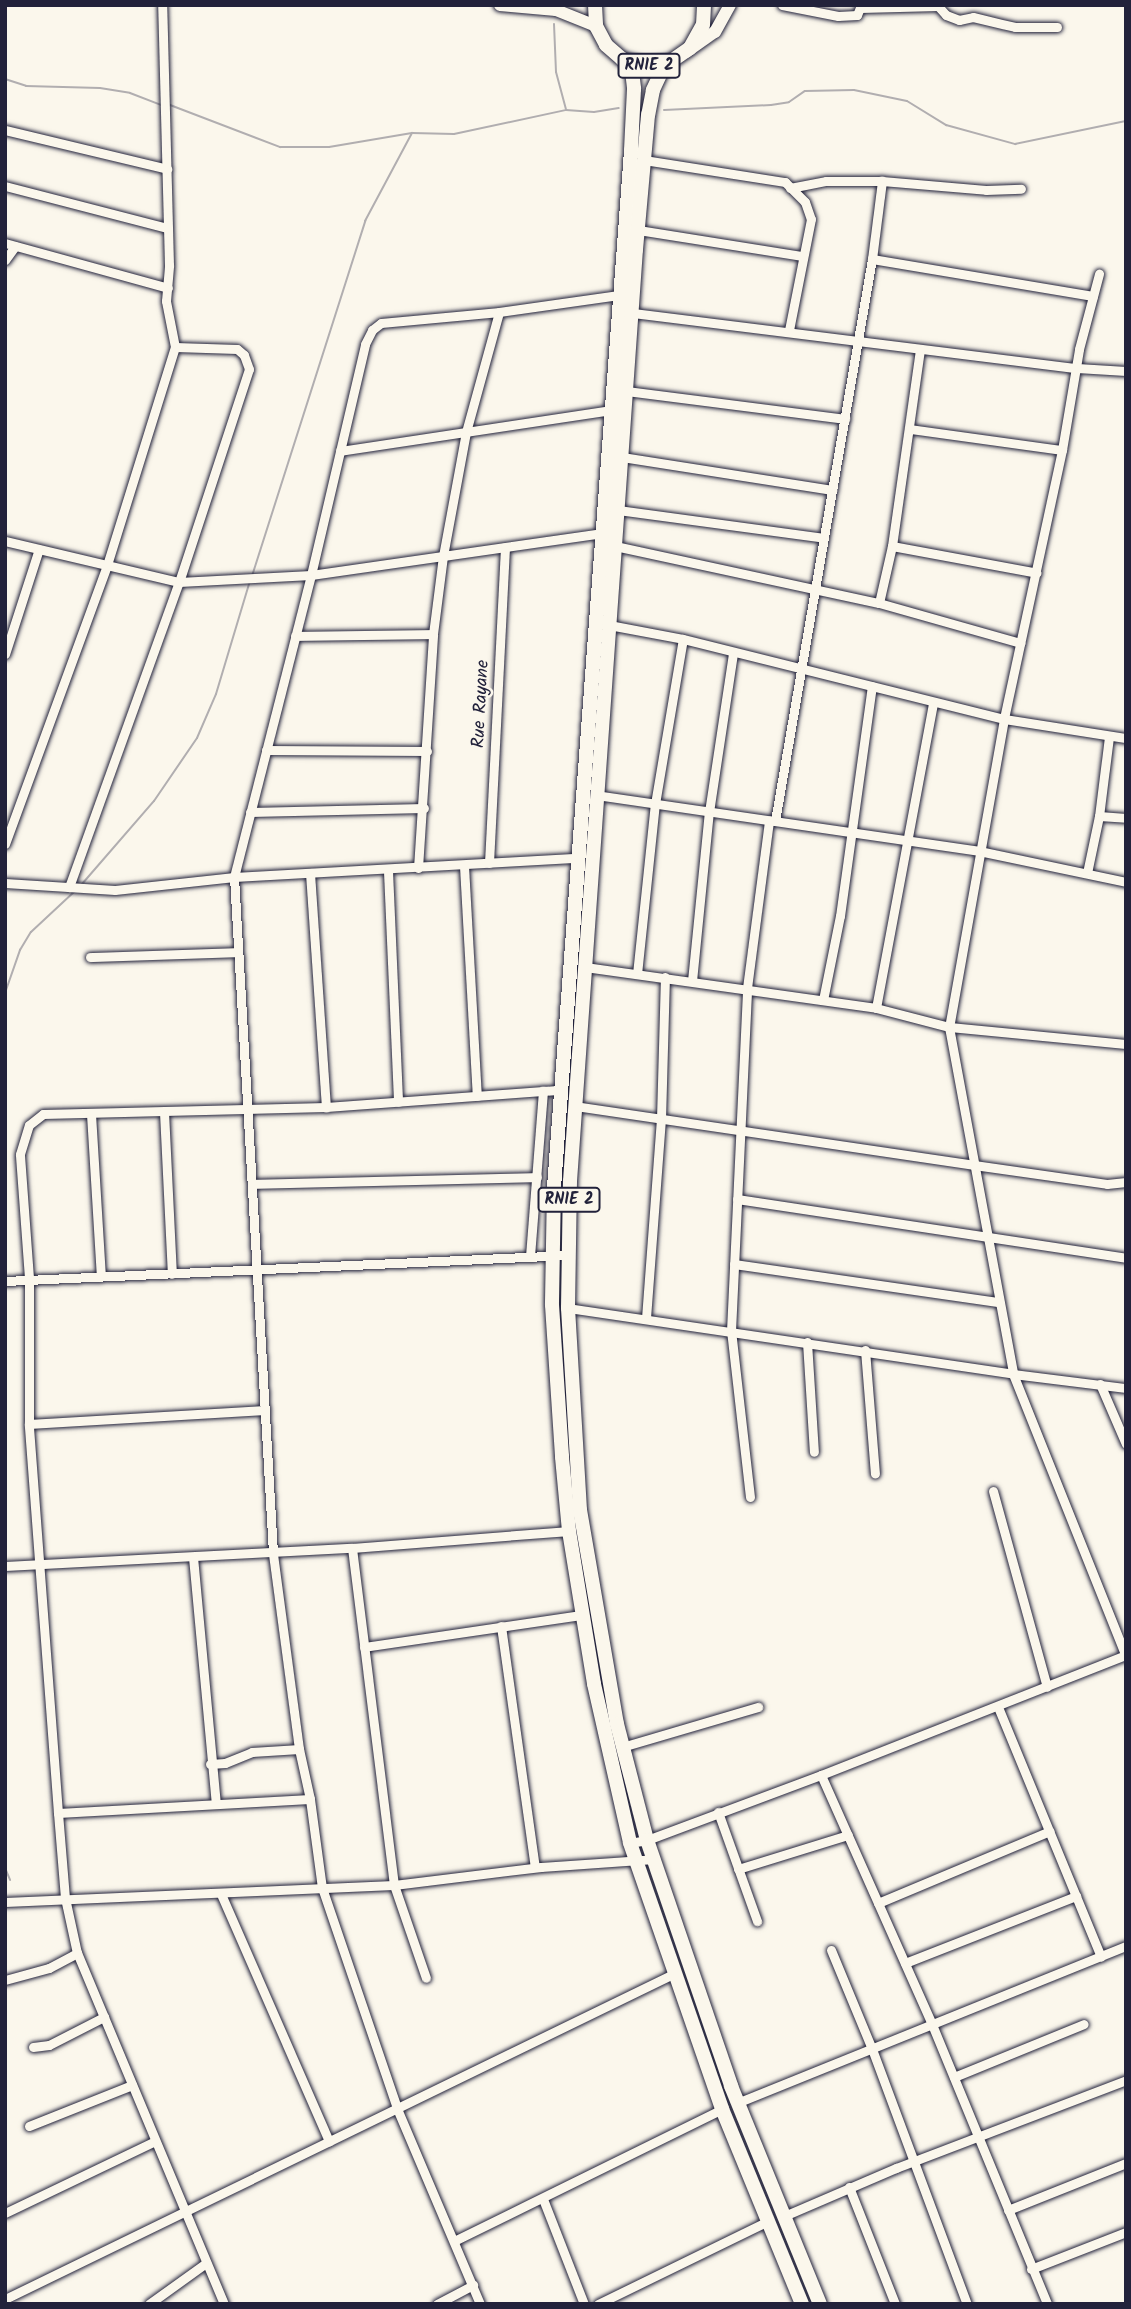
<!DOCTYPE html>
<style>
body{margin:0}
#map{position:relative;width:1131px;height:2309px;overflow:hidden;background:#fbf7ec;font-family:Kalam,sans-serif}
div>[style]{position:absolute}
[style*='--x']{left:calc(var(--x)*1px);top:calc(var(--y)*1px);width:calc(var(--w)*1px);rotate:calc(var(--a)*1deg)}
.stream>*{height:2px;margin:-1px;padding:0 1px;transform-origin:1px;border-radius:1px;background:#b1aeb0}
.roads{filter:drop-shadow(0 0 2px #22223b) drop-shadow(0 0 2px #22223b)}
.street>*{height:9px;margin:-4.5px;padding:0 4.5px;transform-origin:4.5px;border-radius:4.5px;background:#fbf7ec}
.secondary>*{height:12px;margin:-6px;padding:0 6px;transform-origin:6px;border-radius:6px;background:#fbf7ec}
.primary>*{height:14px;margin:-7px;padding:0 7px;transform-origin:7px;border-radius:7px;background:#fbf7ec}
span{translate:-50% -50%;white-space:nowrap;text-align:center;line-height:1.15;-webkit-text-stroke:5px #fbf7ec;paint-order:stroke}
.shield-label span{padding:2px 5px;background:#fbf7ec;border:2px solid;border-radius:5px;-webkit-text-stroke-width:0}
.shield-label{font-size:16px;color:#22223b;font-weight:700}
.street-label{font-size:18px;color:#22223b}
.frame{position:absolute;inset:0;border:7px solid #22223b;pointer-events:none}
</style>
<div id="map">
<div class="stream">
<i style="--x:554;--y:24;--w:48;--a:87.6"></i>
<i style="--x:556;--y:72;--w:38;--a:75"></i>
<i style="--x:5;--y:79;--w:22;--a:18"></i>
<i style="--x:26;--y:86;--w:74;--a:1.5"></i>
<i style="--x:100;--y:88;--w:30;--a:9"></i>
<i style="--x:130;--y:93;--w:33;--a:21"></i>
<i style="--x:170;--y:105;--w:118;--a:20.9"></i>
<i style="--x:280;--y:147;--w:49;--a:0"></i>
<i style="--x:329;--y:147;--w:84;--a:-9.6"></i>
<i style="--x:412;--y:133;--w:42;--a:1.4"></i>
<i style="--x:454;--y:134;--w:115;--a:-12.1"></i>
<i style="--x:566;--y:110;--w:28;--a:4"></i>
<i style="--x:594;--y:112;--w:25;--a:-9"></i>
<i style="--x:664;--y:110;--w:107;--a:-2.7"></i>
<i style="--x:771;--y:105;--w:18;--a:-9"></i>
<i style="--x:789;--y:102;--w:19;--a:-35"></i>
<i style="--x:805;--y:91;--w:49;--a:-1.2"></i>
<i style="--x:854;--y:90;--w:54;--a:11.7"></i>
<i style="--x:907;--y:101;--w:46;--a:31.6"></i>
<i style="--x:946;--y:125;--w:72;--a:15.4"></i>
<i style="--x:1015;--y:144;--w:113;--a:-11.7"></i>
<i style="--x:252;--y:576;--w:373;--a:-72.3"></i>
<i style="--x:365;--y:221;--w:100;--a:-61.9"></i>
<i style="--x:82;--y:884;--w:110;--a:-49.1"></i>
<i style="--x:154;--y:801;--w:76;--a:-55.7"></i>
<i style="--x:197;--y:738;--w:48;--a:-66.6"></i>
<i style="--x:216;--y:694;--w:118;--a:-73.3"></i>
<i style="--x:5;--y:993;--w:46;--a:-70.8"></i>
<i style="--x:20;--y:950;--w:21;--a:-59"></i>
<i style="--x:31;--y:932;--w:62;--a:-43"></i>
<i style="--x:5;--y:1868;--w:13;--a:67"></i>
</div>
<div class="roads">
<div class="street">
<i style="--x:782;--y:5;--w:57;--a:11.1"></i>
<i style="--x:838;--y:16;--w:19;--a:-3"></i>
<i style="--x:857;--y:15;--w:11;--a:-68"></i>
<i style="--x:860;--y:8;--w:78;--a:-1.5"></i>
<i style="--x:938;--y:6;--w:12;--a:48"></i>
<i style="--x:946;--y:15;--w:14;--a:21"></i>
<i style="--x:959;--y:20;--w:14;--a:-12"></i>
<i style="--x:973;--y:17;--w:43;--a:13.4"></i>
<i style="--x:1015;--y:27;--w:42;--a:0"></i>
<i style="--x:5;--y:130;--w:167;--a:13.5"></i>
<i style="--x:644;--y:160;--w:143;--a:8.9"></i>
<i style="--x:785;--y:182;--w:28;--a:45"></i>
<i style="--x:805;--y:202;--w:18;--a:71"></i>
<i style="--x:811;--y:219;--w:113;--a:101.2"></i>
<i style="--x:5;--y:186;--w:167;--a:14.5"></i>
<i style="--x:790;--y:188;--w:37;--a:-11"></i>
<i style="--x:826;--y:181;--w:56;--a:0"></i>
<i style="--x:882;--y:181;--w:104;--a:4.9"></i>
<i style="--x:986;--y:190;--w:35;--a:-2"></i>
<i style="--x:638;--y:230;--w:167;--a:9"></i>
<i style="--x:5;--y:243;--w:169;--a:15.4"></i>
<i style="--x:872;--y:259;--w:224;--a:9.5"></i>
<i style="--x:5;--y:260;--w:17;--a:-54"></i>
<i style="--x:633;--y:313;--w:447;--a:7.1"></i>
<i style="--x:1077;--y:368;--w:49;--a:3.5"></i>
<i style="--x:627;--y:391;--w:220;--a:7.3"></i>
<i style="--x:910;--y:429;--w:153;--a:7.9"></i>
<i style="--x:1062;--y:450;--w:275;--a:102.2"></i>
<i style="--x:1004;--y:719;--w:313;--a:100.1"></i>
<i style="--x:949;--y:1027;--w:353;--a:79.5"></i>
<i style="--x:1013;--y:1374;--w:304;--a:68.2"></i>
<i style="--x:1062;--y:450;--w:102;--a:-80.4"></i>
<i style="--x:1079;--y:349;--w:78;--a:-75.1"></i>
<i style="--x:340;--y:451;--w:275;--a:-8.6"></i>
<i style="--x:622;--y:457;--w:213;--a:8.9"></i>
<i style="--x:618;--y:510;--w:208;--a:7.7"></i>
<i style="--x:5;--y:541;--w:179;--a:13.3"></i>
<i style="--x:179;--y:582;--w:132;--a:-3"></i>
<i style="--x:311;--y:575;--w:293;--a:-8.2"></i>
<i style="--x:615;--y:546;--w:270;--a:12.2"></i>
<i style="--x:879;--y:603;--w:147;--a:15.8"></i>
<i style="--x:892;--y:546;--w:147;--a:10.5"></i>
<i style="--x:879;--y:603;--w:58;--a:-77.2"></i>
<i style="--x:892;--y:546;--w:199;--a:-81.9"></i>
<i style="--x:609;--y:625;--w:75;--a:10.7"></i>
<i style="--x:683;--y:639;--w:331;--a:14"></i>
<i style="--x:1004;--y:719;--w:123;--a:8.9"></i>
<i style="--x:295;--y:636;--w:138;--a:-0.8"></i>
<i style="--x:5;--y:654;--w:110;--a:-72.1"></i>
<i style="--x:266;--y:750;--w:161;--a:0.4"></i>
<i style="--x:596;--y:795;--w:387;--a:8.3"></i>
<i style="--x:979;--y:851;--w:150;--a:11.9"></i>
<i style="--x:250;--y:812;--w:174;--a:-1.3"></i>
<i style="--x:1099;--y:816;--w:27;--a:4"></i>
<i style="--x:775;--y:821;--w:570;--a:-80.21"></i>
<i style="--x:872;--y:259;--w:79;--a:-82.7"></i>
<i style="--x:5;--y:844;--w:297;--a:-69.9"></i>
<i style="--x:107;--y:565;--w:228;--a:-72.7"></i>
<i style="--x:175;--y:347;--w:47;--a:-101.1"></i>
<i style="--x:166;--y:301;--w:36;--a:-85"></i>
<i style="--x:169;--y:265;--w:260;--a:-91.5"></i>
<i style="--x:489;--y:863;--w:316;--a:-87.1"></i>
<i style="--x:464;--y:866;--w:230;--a:86.8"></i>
<i style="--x:418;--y:868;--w:234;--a:-86.3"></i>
<i style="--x:433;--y:634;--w:79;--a:-82.7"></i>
<i style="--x:443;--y:556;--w:126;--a:-79.5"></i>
<i style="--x:466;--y:432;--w:124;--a:-74.6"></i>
<i style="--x:388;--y:871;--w:231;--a:87.5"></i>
<i style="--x:310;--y:873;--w:235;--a:86.1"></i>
<i style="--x:1087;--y:873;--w:58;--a:-78.1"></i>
<i style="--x:1099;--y:816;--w:80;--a:-82.8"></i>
<i style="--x:5;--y:883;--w:110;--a:3.6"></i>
<i style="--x:115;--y:890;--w:120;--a:-6.2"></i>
<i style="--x:234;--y:877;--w:344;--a:-3.2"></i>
<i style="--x:69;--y:887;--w:324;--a:-70.2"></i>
<i style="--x:179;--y:582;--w:224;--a:-71.8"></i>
<i style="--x:249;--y:369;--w:15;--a:-110"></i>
<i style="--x:244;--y:355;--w:9;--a:-139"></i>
<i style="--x:237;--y:349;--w:62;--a:-178.2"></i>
<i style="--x:90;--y:957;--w:147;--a:-1.9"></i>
<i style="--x:585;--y:967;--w:294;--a:8"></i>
<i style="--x:876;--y:1008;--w:75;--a:14.6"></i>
<i style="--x:949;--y:1027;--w:178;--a:5.5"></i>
<i style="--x:637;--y:974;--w:171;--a:-84"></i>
<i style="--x:655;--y:804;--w:167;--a:-80.4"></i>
<i style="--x:692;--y:981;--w:170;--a:-84.3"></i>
<i style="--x:709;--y:812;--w:161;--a:-81.4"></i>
<i style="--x:823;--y:1000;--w:86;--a:-78.6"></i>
<i style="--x:840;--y:916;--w:232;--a:-82.1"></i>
<i style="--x:876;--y:1008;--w:309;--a:-79.4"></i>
<i style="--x:575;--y:1106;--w:403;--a:8.4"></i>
<i style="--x:974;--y:1165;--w:134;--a:8.1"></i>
<i style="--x:1107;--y:1184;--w:19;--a:-6"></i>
<i style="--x:164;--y:1112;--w:162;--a:87.2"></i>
<i style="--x:91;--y:1114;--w:162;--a:86.5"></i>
<i style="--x:252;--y:1184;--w:285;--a:-1.4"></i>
<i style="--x:737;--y:1199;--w:393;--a:8.6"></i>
<i style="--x:530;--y:1256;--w:166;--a:-85.5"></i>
<i style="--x:734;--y:1264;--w:268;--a:8.2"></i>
<i style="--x:5;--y:1281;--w:565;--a:-2.64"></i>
<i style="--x:568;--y:1308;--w:450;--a:8.4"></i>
<i style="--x:1013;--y:1374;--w:114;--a:7.1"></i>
<i style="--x:646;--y:1318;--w:200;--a:-85.7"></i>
<i style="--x:661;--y:1119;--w:142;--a:-88.4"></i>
<i style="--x:807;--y:1342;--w:110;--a:86.4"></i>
<i style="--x:865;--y:1350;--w:124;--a:85.4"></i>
<i style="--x:1100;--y:1384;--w:65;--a:66.6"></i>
<i style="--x:29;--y:1424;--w:236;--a:-3.4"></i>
<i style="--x:993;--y:1491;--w:203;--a:74.6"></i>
<i style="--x:750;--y:1497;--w:167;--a:-96.5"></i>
<i style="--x:731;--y:1331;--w:343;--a:-87.3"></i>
<i style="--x:747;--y:988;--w:169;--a:-82.5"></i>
<i style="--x:352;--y:1548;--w:340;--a:82.9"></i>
<i style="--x:394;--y:1885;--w:98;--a:71"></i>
<i style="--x:193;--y:1557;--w:248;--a:84.7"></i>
<i style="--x:5;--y:1566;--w:347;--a:-3"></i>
<i style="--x:352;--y:1548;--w:218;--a:-4.5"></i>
<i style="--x:501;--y:1626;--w:243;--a:82"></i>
<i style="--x:364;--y:1647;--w:220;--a:-8.4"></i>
<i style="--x:998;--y:1707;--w:270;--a:67.6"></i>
<i style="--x:622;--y:1747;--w:142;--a:-16.4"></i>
<i style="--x:210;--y:1764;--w:15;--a:-4"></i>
<i style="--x:225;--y:1763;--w:29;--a:-22"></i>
<i style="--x:252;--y:1752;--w:47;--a:-3.7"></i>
<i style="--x:821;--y:1775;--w:270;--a:66"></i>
<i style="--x:931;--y:2022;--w:305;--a:67.6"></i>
<i style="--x:718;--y:1812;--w:116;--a:70.3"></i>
<i style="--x:58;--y:1813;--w:390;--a:-94.3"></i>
<i style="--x:29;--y:1424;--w:146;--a:-90"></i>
<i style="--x:29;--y:1278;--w:124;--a:-94.2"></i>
<i style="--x:20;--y:1154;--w:30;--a:-73"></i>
<i style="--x:29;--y:1125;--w:18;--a:-38"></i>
<i style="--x:43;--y:1114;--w:283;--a:-1.4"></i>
<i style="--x:326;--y:1107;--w:235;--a:-4.2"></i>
<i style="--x:630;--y:1843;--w:17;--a:-10"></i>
<i style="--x:647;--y:1840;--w:186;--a:-20.5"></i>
<i style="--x:821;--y:1775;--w:328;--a:-21.5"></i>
<i style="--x:738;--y:1869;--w:115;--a:-17.2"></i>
<i style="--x:221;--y:1894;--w:270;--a:66.4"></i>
<i style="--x:5;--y:1902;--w:389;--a:-2.5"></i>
<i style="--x:394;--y:1885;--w:148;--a:-7"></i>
<i style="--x:541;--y:1867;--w:113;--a:-4"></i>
<i style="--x:878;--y:1903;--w:186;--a:-22.7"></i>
<i style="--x:831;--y:1950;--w:107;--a:67.5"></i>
<i style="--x:872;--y:2049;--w:272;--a:69.6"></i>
<i style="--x:905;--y:1963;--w:184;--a:-21.4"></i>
<i style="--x:5;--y:1980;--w:46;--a:-15.3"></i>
<i style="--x:49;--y:1968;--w:32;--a:-28"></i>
<i style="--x:33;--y:2047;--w:16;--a:-7"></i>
<i style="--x:49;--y:2045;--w:62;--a:-27"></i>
<i style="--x:954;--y:2077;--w:140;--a:-22.2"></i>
<i style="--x:737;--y:2103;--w:419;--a:-22"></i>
<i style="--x:29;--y:2126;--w:111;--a:-21.7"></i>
<i style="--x:849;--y:2187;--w:126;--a:68.5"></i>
<i style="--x:543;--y:2199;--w:113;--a:68.7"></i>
<i style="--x:1008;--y:2210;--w:127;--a:-21.7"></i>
<i style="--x:5;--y:2213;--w:166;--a:-25.6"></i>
<i style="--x:784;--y:2216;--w:122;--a:-23.2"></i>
<i style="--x:896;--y:2168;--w:246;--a:-20.9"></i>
<i style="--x:454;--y:2241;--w:299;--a:-26.2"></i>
<i style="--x:1031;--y:2269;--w:102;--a:-21.3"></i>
<i style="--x:5;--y:2299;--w:743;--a:-25.94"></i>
<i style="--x:149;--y:2304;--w:70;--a:-35.7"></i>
<i style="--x:224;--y:2304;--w:381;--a:-112.7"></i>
<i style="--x:77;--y:1953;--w:56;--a:-102.3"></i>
<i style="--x:65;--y:1898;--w:85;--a:-94.7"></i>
<i style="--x:58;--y:1813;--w:252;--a:-3.2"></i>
<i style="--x:437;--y:2304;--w:41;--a:-27.8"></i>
<i style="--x:480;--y:2304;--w:213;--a:-113"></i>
<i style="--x:397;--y:2108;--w:232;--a:-108.8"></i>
<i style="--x:322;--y:1888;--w:90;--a:-97.7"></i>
<i style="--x:310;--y:1799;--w:51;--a:-102.4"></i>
<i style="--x:299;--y:1749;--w:198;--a:-97.6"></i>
<i style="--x:273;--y:1553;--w:677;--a:-93.3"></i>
<i style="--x:234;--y:877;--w:312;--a:-75.7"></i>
<i style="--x:311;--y:575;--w:237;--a:-76.8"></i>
<i style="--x:365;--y:344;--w:16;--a:-63"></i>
<i style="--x:372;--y:330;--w:11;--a:-38"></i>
<i style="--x:381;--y:323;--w:119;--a:-5.3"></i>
<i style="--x:499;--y:312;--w:121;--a:-8.1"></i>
<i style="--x:598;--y:2304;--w:189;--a:-26"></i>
</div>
<div class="secondary">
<i style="--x:500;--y:5;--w:56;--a:5.1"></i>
<i style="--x:556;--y:10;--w:43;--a:21.8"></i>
<i style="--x:686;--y:52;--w:35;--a:-35"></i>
<i style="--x:715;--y:32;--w:31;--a:-61"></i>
</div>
<div class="primary">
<i style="--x:595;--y:5;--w:21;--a:87"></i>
<i style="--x:596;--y:26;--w:21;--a:62"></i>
<i style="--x:606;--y:45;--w:21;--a:41"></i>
<i style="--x:622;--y:59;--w:26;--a:16"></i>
<i style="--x:647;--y:66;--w:23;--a:-10"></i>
<i style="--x:670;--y:62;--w:24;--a:-35"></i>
<i style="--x:690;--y:48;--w:26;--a:-61"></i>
<i style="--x:703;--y:25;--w:20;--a:-87"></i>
<i style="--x:631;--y:63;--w:26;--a:83"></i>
<i style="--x:634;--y:89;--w:62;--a:92.8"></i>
<i style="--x:631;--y:151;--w:1039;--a:94.25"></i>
<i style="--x:554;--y:1187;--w:118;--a:91"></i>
<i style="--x:552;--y:1305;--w:152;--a:86.2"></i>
<i style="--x:562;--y:1457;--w:74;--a:84.6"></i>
<i style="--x:569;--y:1531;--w:155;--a:80.7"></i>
<i style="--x:594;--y:1684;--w:163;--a:77.2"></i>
<i style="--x:630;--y:1843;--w:281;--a:70.9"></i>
<i style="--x:722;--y:2109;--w:211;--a:67.7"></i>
<i style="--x:665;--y:64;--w:29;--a:115"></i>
<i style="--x:653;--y:90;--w:25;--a:101"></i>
<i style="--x:648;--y:115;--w:135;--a:95.1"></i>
<i style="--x:636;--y:249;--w:934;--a:94.05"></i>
<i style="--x:570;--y:1181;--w:127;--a:90.9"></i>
<i style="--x:568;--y:1308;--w:202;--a:86.6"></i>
<i style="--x:580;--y:1510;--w:217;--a:80.2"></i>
<i style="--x:617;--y:1724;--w:120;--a:75.5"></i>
<i style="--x:647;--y:1840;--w:260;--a:71.1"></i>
<i style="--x:731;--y:2086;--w:235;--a:67.8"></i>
</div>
</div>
<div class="shield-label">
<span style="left:649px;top:66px">RNIE 2</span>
<span style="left:569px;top:1200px">RNIE 2</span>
</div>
<div class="street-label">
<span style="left:482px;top:704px;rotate:-87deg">Rue Rayane</span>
</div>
<div class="frame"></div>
</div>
